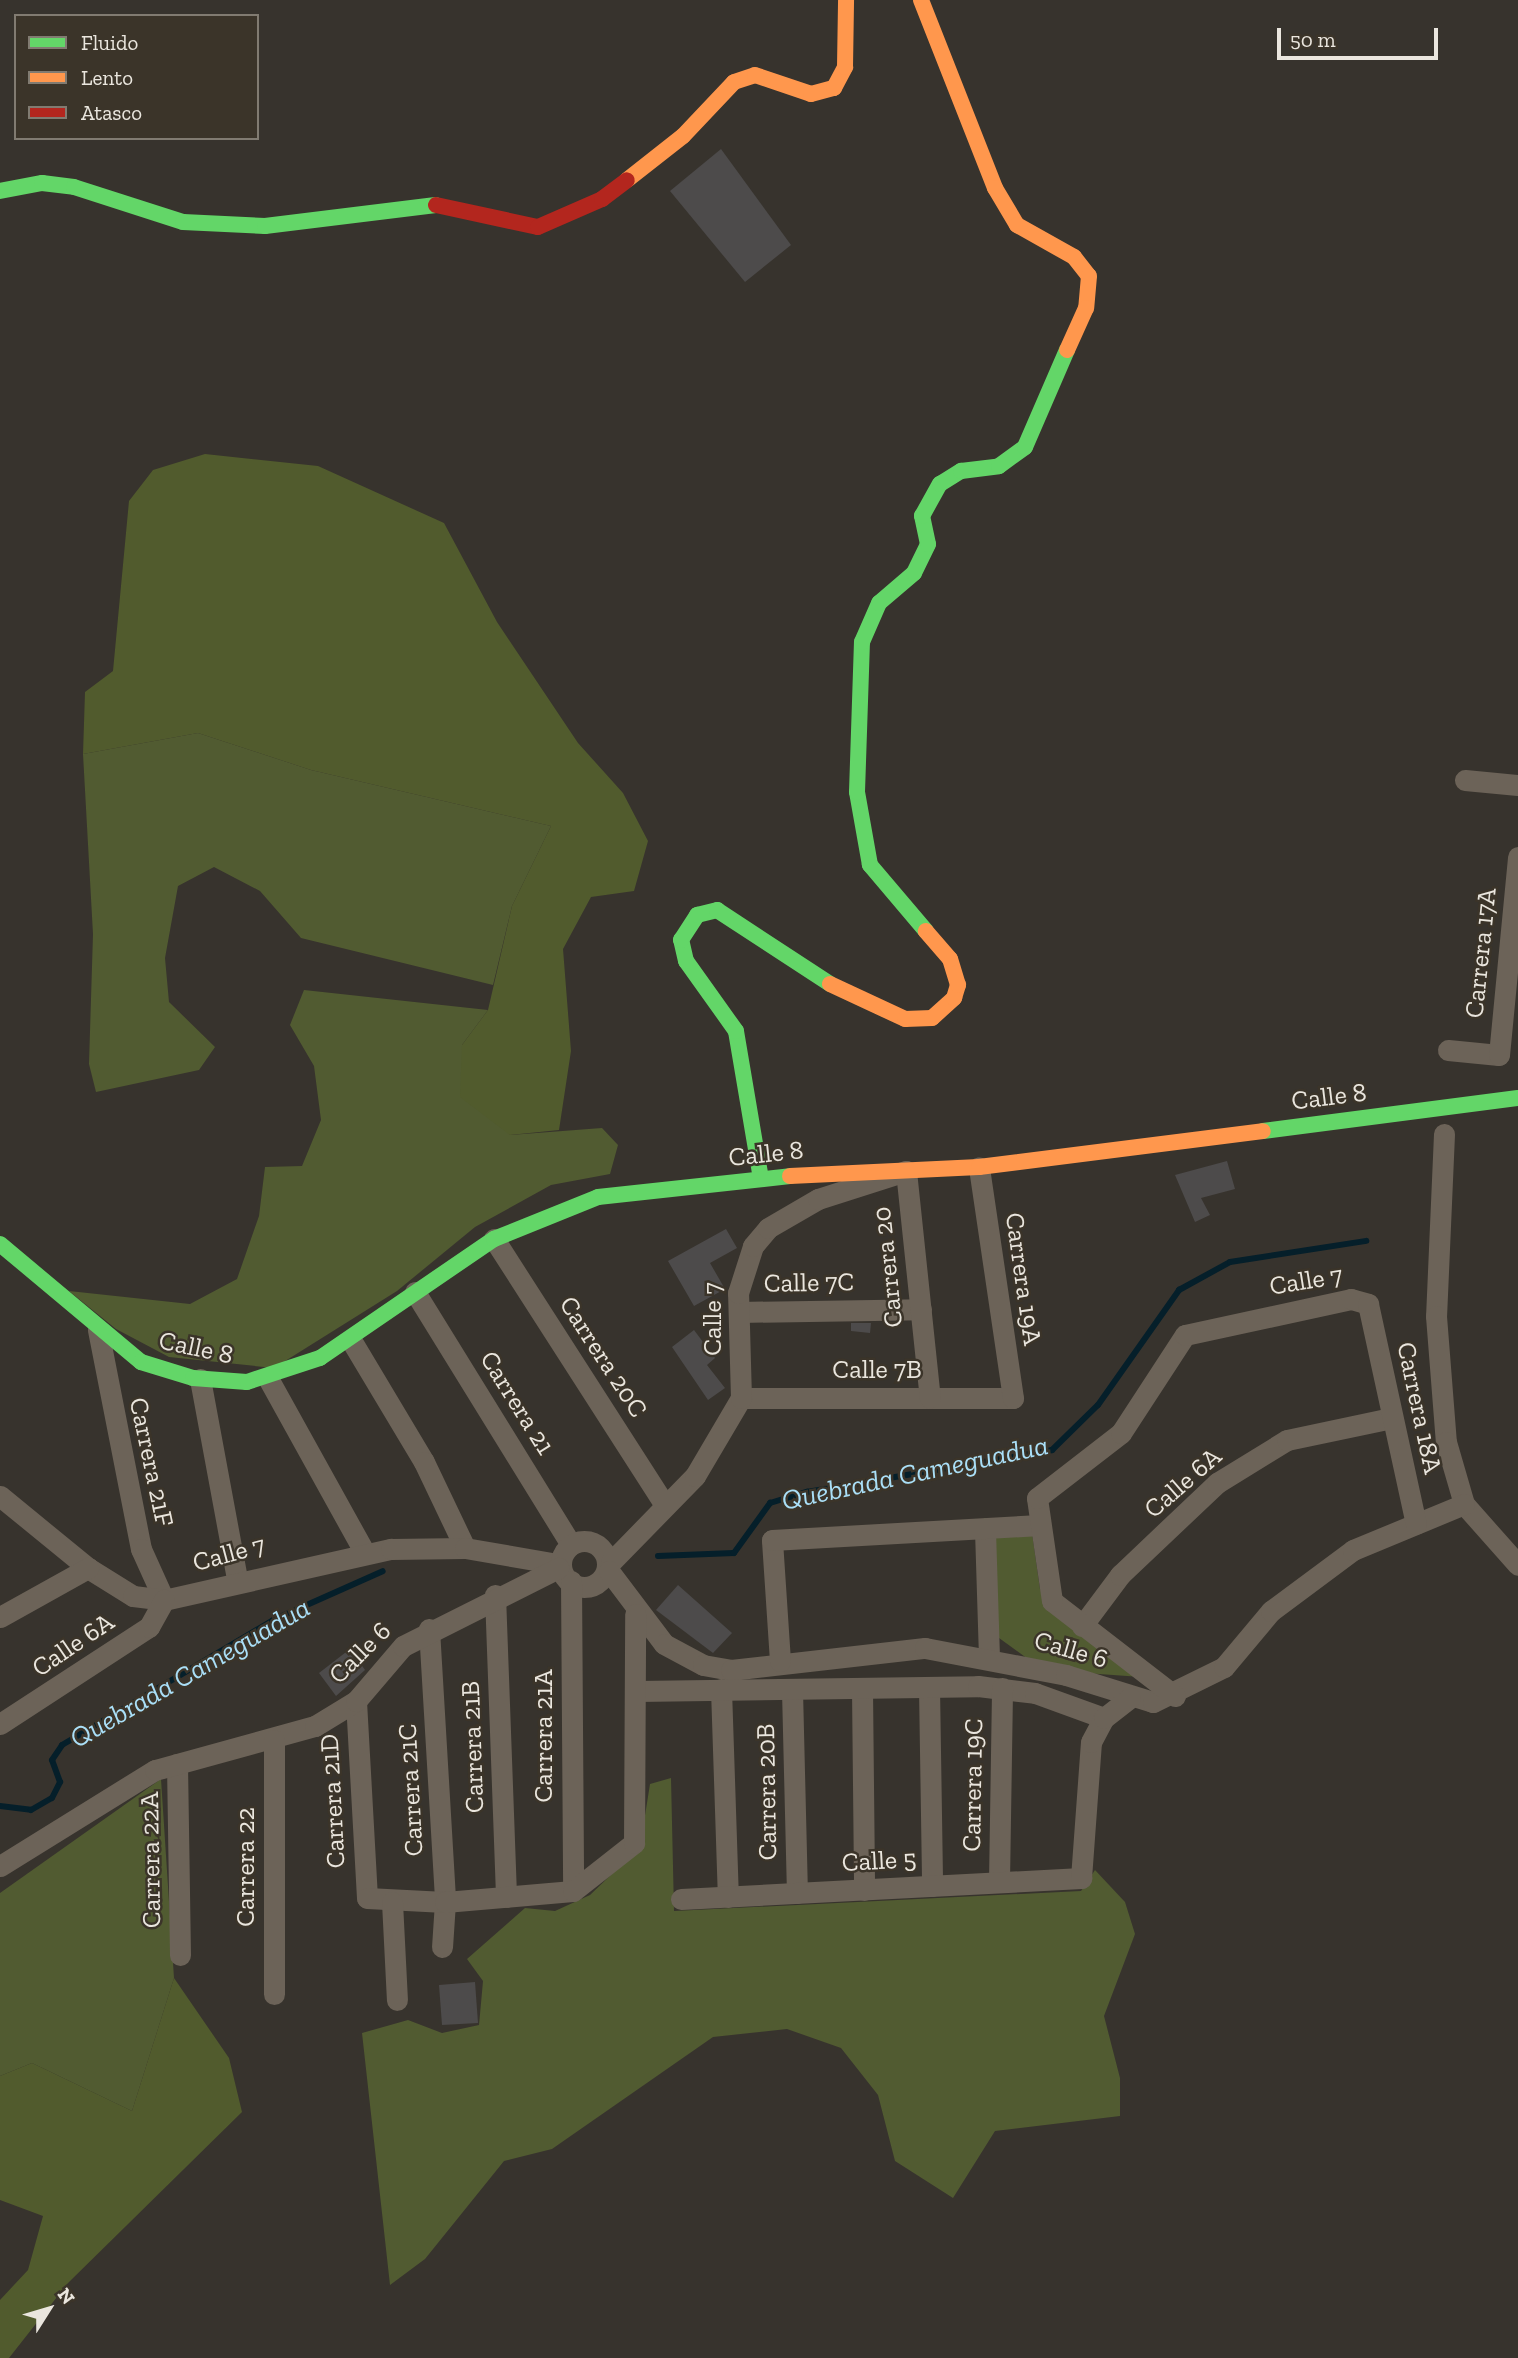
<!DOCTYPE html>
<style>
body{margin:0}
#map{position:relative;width:1518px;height:2358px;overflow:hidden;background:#37332d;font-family:"Zilla Slab",serif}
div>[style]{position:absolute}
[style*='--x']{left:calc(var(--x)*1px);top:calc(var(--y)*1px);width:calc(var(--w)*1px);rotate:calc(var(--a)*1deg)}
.green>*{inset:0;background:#515b31}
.forest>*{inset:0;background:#515b2d}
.stream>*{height:6px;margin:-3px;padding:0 3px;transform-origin:3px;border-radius:3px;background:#051f2a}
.building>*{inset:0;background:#4d4b4b}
.street>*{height:21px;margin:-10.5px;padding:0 10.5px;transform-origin:10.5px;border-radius:10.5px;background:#6c6358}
.street>.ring{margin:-10.5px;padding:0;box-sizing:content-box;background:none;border:21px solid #6c6358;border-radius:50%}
.fast>*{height:16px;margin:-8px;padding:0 8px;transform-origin:8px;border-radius:8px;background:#63d668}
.slow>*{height:16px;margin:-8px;padding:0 8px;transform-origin:8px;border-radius:8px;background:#ff974d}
.jam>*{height:16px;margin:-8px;padding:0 8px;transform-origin:8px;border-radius:8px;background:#b3261e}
span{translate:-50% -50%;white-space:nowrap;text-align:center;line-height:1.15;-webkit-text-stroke:5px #3b3429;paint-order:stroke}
.street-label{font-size:26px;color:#eae6de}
.water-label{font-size:28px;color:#aadff7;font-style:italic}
.legend{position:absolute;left:14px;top:14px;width:245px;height:126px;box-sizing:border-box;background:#3b3429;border:2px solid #817b71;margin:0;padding:9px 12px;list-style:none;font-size:21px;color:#eae6de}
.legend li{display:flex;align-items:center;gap:14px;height:35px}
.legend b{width:35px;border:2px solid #817b71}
.north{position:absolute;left:14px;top:2274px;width:70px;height:70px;-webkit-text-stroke:5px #3b3429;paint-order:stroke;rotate:53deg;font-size:19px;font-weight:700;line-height:28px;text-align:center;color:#eae6de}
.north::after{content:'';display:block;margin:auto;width:24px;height:32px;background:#eae6de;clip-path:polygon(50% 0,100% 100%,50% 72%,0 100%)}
.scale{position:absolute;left:1277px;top:28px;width:161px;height:32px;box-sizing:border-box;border:4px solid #eae6de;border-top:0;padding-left:9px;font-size:21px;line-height:24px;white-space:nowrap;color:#eae6de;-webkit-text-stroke:5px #3b3429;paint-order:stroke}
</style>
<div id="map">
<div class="green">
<i style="clip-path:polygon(198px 733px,311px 770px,551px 826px,512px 906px,493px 985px,301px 938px,260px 891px,214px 867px,178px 886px,165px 958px,169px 1002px,215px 1047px,199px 1070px,96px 1092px,89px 1064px,93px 934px,83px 754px)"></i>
<i style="clip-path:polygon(304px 990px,488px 1010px,462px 1045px,510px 1135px,602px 1128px,618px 1145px,610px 1174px,551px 1185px,475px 1227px,397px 1291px,274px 1368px,169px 1357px,116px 1329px,69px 1291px,190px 1304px,237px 1279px,259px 1216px,265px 1167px,302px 1166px,321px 1120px,314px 1066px,290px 1025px)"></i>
<i style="clip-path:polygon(984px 1518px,1030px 1519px,1040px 1589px,1141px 1677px,1043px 1670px,988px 1630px)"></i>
<i style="clip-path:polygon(671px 1778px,674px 1911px,1081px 1891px,1095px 1870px,1125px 1902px,1135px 1934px,1104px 2016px,1120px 2078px,1120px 2116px,995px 2131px,953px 2198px,895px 2161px,878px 2095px,841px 2048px,787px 2029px,713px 2037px,552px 2149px,504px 2161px,425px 2259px,390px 2285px,362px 2033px,408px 2020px,442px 2033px,479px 2025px,483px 1981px,467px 1959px,525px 1908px,555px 1911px,590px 1895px,640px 1847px,650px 1784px)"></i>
<i style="clip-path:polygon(161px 1779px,174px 1978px,132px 2111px,32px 2063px,0 2076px,0 1893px)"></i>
</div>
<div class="forest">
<i style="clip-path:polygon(205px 454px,318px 466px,444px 523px,497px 622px,578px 743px,623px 793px,648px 841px,634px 891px,591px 897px,563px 949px,571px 1051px,559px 1130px,510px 1135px,460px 1097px,462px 1045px,488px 1010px,512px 906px,551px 826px,311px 770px,198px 733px,83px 754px,85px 692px,113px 671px,129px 501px,153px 470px)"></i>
<i style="clip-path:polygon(174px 1978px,229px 2058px,242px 2112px,68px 2283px,9px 2358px,0 2358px,0 2300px,28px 2270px,43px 2216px,0 2200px,0 2076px,32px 2063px,132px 2111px)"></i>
</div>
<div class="stream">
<i style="--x:658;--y:1556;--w:76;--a:-2.3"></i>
<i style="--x:734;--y:1553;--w:62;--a:-54.2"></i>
<i style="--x:770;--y:1503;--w:39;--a:-17"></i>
<i style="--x:807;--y:1492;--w:249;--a:-9.7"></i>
<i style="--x:1052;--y:1450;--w:64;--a:-44.4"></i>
<i style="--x:1098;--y:1405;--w:141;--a:-54.8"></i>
<i style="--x:1179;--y:1290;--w:58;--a:-28.8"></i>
<i style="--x:1230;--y:1262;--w:138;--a:-8.8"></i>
<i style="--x:0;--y:1806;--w:31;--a:7"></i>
<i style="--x:31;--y:1810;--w:24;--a:-30"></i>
<i style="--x:52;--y:1798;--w:18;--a:-63"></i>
<i style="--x:60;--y:1782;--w:23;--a:-110"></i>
<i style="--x:52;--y:1760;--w:18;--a:-56"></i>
<i style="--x:62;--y:1745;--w:245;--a:-30.6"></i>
<i style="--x:273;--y:1620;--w:120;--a:-24"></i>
</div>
<div class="building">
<i style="clip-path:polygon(721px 149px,791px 245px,745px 282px,670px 191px)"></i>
<i style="clip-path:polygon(1227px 1161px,1235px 1189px,1201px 1198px,1210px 1215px,1195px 1222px,1175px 1175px)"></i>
<i style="clip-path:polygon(726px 1229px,737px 1248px,710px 1263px,725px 1289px,694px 1306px,668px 1261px)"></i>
<i style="clip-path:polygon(851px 1323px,871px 1323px,870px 1333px,851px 1331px)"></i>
<i style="clip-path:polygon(694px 1330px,715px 1358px,707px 1365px,725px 1388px,708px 1400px,672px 1347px)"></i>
<i style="clip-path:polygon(678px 1585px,732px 1633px,713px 1653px,656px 1610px)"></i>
<i style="clip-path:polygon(350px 1649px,365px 1670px,336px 1696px,319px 1673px)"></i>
<i style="clip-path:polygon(475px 1982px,478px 2023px,442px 2025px,439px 1985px)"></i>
</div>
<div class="street">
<i style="--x:1465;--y:780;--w:53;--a:5.4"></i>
<i style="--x:1448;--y:1050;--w:51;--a:5.6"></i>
<i style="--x:1499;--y:1055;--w:199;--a:-84.5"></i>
<i style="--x:1444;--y:1134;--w:182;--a:92.5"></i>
<i style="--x:1436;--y:1316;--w:126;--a:85.5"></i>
<i style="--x:1446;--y:1442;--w:65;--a:73.8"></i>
<i style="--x:1464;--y:1504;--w:81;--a:48.5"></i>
<i style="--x:494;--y:1239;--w:316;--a:57.3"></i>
<i style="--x:415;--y:1292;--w:297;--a:58.3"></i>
<i style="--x:739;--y:1312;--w:182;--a:-0.9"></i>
<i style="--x:98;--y:1330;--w:223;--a:78.9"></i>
<i style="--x:141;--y:1549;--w:56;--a:65.7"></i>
<i style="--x:351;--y:1340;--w:142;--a:59.1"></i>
<i style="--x:424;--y:1462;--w:95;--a:64.5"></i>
<i style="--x:200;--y:1379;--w:203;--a:79.5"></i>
<i style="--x:269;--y:1380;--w:198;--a:61"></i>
<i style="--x:741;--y:1398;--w:272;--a:0"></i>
<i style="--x:1013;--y:1398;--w:233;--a:-98.4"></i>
<i style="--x:0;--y:1496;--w:114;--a:39.3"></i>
<i style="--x:88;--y:1568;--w:53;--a:31.9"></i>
<i style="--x:133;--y:1596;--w:31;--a:7"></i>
<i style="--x:164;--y:1600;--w:233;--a:-12.7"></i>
<i style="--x:391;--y:1549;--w:74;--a:-0.8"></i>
<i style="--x:465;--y:1548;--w:94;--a:9.8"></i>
<i style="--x:985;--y:1530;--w:129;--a:88.2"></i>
<i class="ring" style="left:561px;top:1541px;width:25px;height:25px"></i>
<i style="--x:611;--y:1562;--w:120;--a:-45.7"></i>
<i style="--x:695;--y:1476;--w:91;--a:-59.5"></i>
<i style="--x:741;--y:1398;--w:105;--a:-91.6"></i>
<i style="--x:738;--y:1293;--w:49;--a:-72.3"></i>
<i style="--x:753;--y:1246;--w:23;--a:-50"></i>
<i style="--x:768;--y:1228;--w:58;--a:-30.1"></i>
<i style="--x:818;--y:1199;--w:92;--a:-17.7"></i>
<i style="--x:906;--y:1171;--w:228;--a:84"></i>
<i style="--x:609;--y:1571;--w:91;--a:53"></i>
<i style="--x:664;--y:1644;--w:44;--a:28.3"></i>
<i style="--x:703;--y:1665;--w:28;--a:10"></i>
<i style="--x:731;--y:1670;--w:195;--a:-6.5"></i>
<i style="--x:925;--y:1648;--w:144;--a:10.8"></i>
<i style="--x:1066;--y:1675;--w:91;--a:17.2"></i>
<i style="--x:1153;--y:1702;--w:79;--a:-26.2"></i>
<i style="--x:1224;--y:1667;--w:73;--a:-50"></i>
<i style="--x:1271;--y:1611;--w:102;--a:-36.6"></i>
<i style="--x:1353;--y:1550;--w:120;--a:-22.5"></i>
<i style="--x:571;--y:1581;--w:310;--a:89.6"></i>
<i style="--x:495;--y:1595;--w:302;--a:87.9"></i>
<i style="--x:0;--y:1617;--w:101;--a:-29.1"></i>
<i style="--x:1082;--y:1626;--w:64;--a:-53.3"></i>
<i style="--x:1120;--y:1575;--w:134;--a:-43.5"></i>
<i style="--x:1217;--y:1483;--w:82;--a:-31.6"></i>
<i style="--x:1287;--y:1440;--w:106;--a:-11.9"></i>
<i style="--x:429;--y:1629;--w:273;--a:86.6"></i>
<i style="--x:445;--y:1902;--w:45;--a:93.8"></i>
<i style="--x:780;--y:1661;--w:121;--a:-93.8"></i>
<i style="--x:772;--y:1540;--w:268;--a:-3.2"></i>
<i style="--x:929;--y:1687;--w:199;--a:89.1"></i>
<i style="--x:721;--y:1689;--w:208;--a:88.1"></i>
<i style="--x:862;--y:1689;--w:201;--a:89.4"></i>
<i style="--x:792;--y:1690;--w:203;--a:88.6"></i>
<i style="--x:637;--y:1691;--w:341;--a:-0.8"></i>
<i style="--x:978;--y:1686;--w:57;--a:7"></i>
<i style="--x:1035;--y:1693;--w:73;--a:19.9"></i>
<i style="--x:1175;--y:1696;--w:155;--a:-142.3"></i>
<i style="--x:1052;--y:1601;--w:104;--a:-98.3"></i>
<i style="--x:1037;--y:1498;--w:106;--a:-37.7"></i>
<i style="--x:1121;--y:1433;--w:117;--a:-56.9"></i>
<i style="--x:1185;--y:1335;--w:170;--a:-12.2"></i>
<i style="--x:1351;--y:1299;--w:18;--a:16"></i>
<i style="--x:1368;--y:1304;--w:225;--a:77.7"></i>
<i style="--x:356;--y:1701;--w:197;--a:86.8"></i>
<i style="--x:367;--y:1898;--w:78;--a:2.9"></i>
<i style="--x:445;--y:1902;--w:128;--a:-4.9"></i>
<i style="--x:573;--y:1891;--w:78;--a:-38.2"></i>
<i style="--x:634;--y:1843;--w:229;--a:-89.7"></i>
<i style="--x:0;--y:1724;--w:178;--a:-33.1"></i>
<i style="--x:149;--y:1627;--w:31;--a:-61"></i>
<i style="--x:177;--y:1764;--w:191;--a:89.1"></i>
<i style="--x:0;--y:1866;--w:182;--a:-31.8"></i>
<i style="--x:155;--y:1770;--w:166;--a:-15.4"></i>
<i style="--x:315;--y:1726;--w:48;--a:-31.4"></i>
<i style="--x:356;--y:1701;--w:72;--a:-49.5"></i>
<i style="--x:403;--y:1646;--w:174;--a:-26.7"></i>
<i style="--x:999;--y:1882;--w:194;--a:-89.1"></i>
<i style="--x:681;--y:1899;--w:401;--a:-3"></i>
<i style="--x:1081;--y:1878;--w:136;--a:-85.8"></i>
<i style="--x:1091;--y:1742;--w:27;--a:-62"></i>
<i style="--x:1104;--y:1718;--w:33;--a:-38"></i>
<i style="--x:392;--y:1902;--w:98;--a:87.1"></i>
<i style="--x:274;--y:1994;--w:254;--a:-90"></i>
</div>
<div class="fast">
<i style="--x:0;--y:191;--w:43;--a:-10.8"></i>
<i style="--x:42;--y:183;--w:32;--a:7"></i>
<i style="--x:74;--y:187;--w:114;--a:17.8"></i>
<i style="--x:183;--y:222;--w:82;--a:2.8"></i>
<i style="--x:265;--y:226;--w:172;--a:-7"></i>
<i style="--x:926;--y:931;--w:87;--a:-130.3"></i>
<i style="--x:870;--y:865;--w:74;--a:-100.1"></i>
<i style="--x:857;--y:792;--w:150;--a:-88.1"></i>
<i style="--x:862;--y:642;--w:43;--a:-66.4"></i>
<i style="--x:879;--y:603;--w:46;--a:-40.6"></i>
<i style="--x:914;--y:573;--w:32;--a:-64"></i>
<i style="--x:928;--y:544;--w:29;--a:-102"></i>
<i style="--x:922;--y:516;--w:37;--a:-61"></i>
<i style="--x:940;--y:484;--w:25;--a:-32"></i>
<i style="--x:961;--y:471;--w:38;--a:-7"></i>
<i style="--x:999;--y:466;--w:32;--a:-36"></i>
<i style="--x:1025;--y:447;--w:106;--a:-66.6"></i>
<i style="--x:1263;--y:1131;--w:257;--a:-7.4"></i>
<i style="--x:761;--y:1179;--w:150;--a:-99.6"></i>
<i style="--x:736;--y:1031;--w:86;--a:-125.5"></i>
<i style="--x:686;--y:961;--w:22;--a:-103"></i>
<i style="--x:681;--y:940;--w:30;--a:-57"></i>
<i style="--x:697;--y:915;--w:21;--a:-14"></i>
<i style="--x:717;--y:910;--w:135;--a:33.2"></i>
<i style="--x:0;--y:1244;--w:184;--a:39.9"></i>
<i style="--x:141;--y:1362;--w:54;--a:17.1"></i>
<i style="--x:193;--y:1378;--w:54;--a:4.2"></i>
<i style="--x:247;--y:1382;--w:77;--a:-18.2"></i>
<i style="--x:320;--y:1358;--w:211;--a:-34.4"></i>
<i style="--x:494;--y:1239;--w:112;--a:-22"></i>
<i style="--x:598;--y:1197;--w:193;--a:-6.2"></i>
</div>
<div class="slow">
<i style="--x:921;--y:0;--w:202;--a:68.5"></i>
<i style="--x:995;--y:188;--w:43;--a:59.3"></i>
<i style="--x:1017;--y:225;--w:65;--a:29.3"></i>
<i style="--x:1074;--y:257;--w:24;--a:52"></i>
<i style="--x:1089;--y:276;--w:32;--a:95"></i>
<i style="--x:1086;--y:308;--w:46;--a:114.3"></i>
<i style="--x:627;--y:180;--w:71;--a:-38.2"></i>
<i style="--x:683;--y:136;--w:74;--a:-46.6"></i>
<i style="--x:734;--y:82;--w:22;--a:-18"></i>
<i style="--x:755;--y:75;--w:59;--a:18.7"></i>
<i style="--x:811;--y:94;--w:24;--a:-15"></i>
<i style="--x:834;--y:88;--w:24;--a:-62"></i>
<i style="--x:845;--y:67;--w:67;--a:-89.1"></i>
<i style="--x:830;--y:984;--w:83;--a:25"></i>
<i style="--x:905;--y:1019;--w:27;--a:-2"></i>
<i style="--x:932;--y:1018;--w:30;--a:-42"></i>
<i style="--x:954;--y:998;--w:14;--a:-73"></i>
<i style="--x:958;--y:985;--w:27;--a:-107"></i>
<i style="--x:950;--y:959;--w:37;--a:-131"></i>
<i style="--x:790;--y:1176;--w:189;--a:-2.7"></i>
<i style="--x:979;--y:1167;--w:286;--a:-7.2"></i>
</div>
<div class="jam">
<i style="--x:436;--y:205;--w:104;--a:12.2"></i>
<i style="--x:538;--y:227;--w:70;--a:-23.6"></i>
<i style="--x:602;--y:199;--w:31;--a:-37"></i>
</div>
<div class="street-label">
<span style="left:1481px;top:953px;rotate:-84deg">Carrera 17A</span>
<span style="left:1329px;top:1097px;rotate:-7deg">Calle 8</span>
<span style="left:766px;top:1154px;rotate:-6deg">Calle 8</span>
<span style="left:888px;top:1267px;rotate:-96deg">Carrera 20</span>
<span style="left:1023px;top:1279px;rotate:82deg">Carrera 19A</span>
<span style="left:1306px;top:1281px;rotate:-9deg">Calle 7</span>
<span style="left:809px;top:1283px;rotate:-1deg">Calle 7C</span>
<span style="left:713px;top:1319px;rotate:-90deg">Calle 7</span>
<span style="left:196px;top:1348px;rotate:12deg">Calle 8</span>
<span style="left:603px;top:1357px;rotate:57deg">Carrera 20C</span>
<span style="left:877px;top:1370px">Calle 7B</span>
<span style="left:517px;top:1403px;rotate:58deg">Carrera 21</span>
<span style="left:1419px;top:1408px;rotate:78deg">Carrera 18A</span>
<span style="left:151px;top:1462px;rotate:78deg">Carrera 21F</span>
<span style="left:1183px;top:1483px;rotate:-41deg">Calle 6A</span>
<span style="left:229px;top:1554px;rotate:-15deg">Calle 7</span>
<span style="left:73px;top:1645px;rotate:-34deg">Calle 6A</span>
<span style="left:1071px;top:1650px;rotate:16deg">Calle 6</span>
<span style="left:360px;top:1653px;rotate:-45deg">Calle 6</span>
<span style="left:544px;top:1736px;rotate:-90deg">Carrera 21A</span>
<span style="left:473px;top:1747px;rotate:-92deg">Carrera 21B</span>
<span style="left:973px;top:1785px;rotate:-89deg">Carrera 19C</span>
<span style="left:411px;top:1790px;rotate:-93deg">Carrera 21C</span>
<span style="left:767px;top:1792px;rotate:-91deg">Carrera 20B</span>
<span style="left:333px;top:1801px;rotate:-93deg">Carrera 21D</span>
<span style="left:151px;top:1860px;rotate:-91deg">Carrera 22A</span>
<span style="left:879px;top:1861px;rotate:-3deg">Calle 5</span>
<span style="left:246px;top:1867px;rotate:-90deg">Carrera 22</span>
</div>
<div class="water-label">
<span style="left:915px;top:1473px;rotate:-12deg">Quebrada Cameguadua</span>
<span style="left:190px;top:1673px;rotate:-30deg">Quebrada Cameguadua</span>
</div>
<ul class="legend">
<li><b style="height:9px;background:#63d668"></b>Fluido</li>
<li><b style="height:9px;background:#ff974d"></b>Lento</li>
<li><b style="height:9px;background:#b3261e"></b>Atasco</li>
</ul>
<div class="north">N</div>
<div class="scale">50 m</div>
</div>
